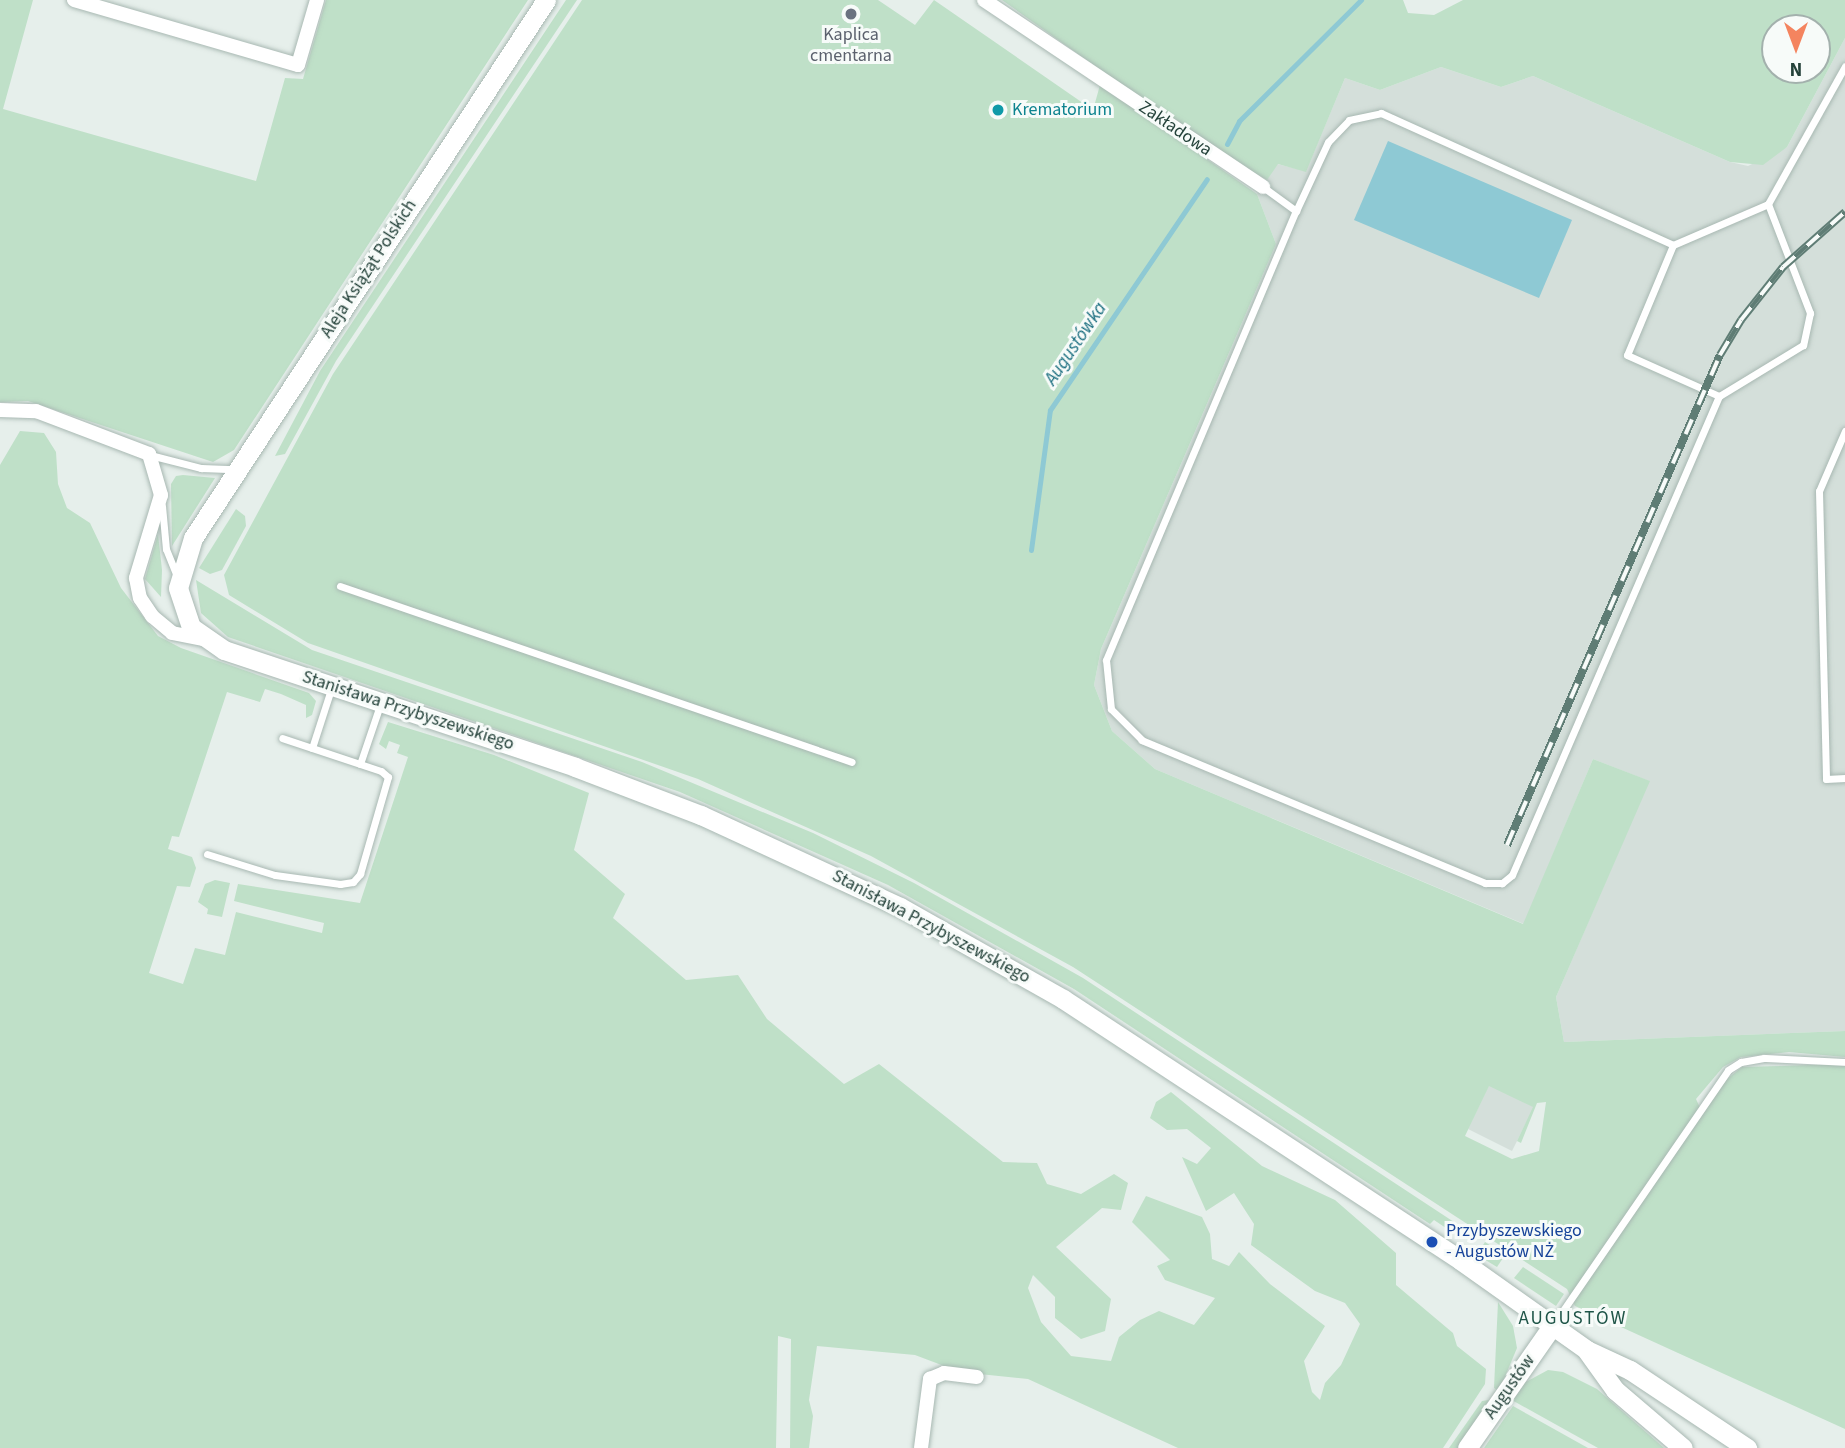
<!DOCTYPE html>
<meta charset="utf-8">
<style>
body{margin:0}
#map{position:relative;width:1845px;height:1448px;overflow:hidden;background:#e6efeb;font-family:"Source Sans 3",sans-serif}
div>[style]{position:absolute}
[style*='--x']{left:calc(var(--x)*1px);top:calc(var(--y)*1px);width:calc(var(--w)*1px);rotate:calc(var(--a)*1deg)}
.built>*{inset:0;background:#d4dfda}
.green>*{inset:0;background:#bfe0c8}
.water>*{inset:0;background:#8ec9d4}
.stream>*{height:5px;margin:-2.5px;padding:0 2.5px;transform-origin:2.5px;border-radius:2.5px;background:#8ec9d4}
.roads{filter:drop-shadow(0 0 2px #a8b8b2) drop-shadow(0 0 2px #a8b8b2)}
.lane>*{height:7px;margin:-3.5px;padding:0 3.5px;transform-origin:3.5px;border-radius:3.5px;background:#fff}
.street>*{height:14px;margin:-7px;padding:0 7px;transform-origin:7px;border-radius:7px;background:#fff}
.secondary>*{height:19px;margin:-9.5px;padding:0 9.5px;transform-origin:9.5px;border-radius:9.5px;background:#fff}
.rail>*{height:8px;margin-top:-4px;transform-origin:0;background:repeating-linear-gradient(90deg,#f7fbf9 0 16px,#5f7d75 0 32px);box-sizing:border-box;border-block:2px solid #5f7d75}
.dots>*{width:19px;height:19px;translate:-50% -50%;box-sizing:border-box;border:4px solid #f7fbf9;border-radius:50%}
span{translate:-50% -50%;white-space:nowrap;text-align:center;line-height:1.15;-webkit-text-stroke:6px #f7fbf9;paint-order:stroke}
.worship-label{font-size:18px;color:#5b616d}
.culture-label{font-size:18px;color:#0d838f}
.left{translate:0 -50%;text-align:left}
.street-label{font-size:18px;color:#24423a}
.transit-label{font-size:18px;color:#164399}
.water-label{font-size:19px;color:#1c6f80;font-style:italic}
.neighbourhood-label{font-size:19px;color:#1f5548;letter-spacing:2px}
.north{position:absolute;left:1761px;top:14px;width:70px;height:70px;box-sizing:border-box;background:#f7fbf9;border:2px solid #a3b1ad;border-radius:50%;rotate:180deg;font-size:19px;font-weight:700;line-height:28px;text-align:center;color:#24423a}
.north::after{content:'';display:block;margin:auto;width:24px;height:32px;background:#f4845f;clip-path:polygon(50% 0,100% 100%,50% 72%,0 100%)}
</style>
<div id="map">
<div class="built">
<i style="clip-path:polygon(1845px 38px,1845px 1031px,1564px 1042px,1556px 997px,1649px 781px,1593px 759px,1524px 924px,1155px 769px,1112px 731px,1094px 685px,1101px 649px,1276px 244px,1257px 194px,1277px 164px,1306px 171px,1345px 78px,1380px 90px,1441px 67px,1501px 87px,1533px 76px,1730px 162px,1748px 166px,1787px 147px)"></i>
<i style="clip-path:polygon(1489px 1085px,1534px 1107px,1512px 1151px,1468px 1129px)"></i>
</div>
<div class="green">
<i style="clip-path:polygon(0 0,33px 0,3px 109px,256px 181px,285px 78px,303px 79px,326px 0,528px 0,234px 450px,213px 462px,28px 401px,0 402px)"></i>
<i style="clip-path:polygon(566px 0,577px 0,336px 361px,285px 454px,275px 456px,320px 371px)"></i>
<i style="clip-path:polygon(evenodd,582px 0,878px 0,915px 25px,934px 0,1093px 110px,1100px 85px,1257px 194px,1276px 244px,1101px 649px,1094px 685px,1112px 731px,1155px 769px,1523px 924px,1593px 759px,1650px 781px,1556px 997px,1564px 1042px,1845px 1031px,1845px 1057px,1789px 1052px,1741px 1057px,1723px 1067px,1696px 1099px,1702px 1112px,1722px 1083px,1742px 1067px,1845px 1064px,1845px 1429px,1575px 1306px,1567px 1289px,1073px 967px,871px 856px,698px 779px,308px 643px,229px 595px,224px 575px,333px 374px,582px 0,1489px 1086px,1533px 1107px,1517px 1141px,1521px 1143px,1537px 1103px,1546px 1102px,1539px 1151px,1512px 1159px,1465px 1136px,1489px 1086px)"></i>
<i style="clip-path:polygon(evenodd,1002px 0,1403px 0,1408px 13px,1434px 15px,1463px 0,1845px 0,1845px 38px,1787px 147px,1763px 165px,1730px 162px,1533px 76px,1501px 87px,1441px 67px,1380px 90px,1345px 78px,1306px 172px,1278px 164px,1267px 180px,1212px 149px,1002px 0,1775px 28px,1817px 28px,1817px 70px,1775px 70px,1775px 28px)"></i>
<i style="clip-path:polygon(20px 431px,44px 433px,56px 452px,58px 484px,67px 508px,90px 523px,121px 588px,158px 636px,181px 648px,309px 693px,316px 701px,312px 715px,306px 718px,306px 705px,281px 694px,265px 689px,260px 702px,227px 692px,179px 837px,172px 836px,168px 849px,192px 857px,196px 868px,190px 887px,177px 886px,149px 973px,183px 984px,195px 948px,225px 955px,236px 912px,322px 933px,324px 923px,234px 901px,238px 884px,360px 903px,408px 757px,397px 753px,400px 745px,389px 741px,386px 749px,379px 744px,388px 722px,494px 755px,589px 793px,574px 850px,625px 894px,613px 918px,686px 980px,738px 975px,767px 1019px,844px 1084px,879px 1064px,1003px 1162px,1037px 1163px,1047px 1184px,1081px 1194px,1114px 1174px,1128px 1183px,1121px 1210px,1102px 1208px,1056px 1247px,1111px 1299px,1105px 1331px,1081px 1339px,1055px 1318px,1055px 1297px,1033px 1275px,1028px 1288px,1041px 1322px,1071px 1356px,1111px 1361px,1119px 1337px,1140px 1320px,1159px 1311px,1194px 1325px,1215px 1298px,1165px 1280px,1157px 1266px,1170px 1260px,1132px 1222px,1146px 1196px,1202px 1217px,1210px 1234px,1212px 1259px,1229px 1266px,1239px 1252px,1270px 1284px,1325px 1326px,1304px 1361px,1312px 1392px,1320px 1400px,1325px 1383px,1341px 1365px,1360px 1324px,1345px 1303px,1315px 1291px,1251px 1245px,1254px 1224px,1234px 1193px,1206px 1211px,1182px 1157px,1197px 1164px,1211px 1148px,1187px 1129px,1167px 1130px,1150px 1118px,1156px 1102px,1171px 1092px,1262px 1166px,1335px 1200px,1396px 1253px,1396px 1285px,1453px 1333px,1457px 1346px,1486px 1369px,1485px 1384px,1451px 1436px,1443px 1448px,1178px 1448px,1028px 1379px,960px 1372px,915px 1355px,817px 1346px,809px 1400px,813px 1416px,809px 1448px,790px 1448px,791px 1339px,778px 1336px,776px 1448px,0 1448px,0 465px)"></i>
<i style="clip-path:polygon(183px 475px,215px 478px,172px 546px,171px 484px,176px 476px)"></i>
<i style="clip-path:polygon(236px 509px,245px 516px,246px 526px,222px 570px,210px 574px,199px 568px)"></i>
<i style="clip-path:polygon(158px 534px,162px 570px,161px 597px,145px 579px)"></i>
<i style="clip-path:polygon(196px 580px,312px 650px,642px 762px,813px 833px,914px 883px,1083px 978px,1457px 1224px,1452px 1232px,1434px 1220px,1430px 1224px,1074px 989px,888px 885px,680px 792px,228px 637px,201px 613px)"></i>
<i style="clip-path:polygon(215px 880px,230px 883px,222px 917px,207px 914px,208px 909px,198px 902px,205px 884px)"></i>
<i style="clip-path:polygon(1485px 1242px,1505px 1255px,1497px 1267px,1477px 1255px)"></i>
<i style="clip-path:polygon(1523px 1267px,1564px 1294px,1556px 1306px,1514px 1278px)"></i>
<i style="clip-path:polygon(1498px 1302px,1513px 1326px,1517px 1348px,1499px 1391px,1494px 1388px)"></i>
<i style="clip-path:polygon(1548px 1370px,1563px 1372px,1597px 1389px,1664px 1448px,1598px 1448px,1510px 1399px,1524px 1383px)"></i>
<i style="clip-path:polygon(1489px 1400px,1458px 1448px,1449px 1448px,1482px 1401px)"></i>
<i style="clip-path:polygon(1513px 1406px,1588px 1448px,1484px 1448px)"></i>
</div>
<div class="water">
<i style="clip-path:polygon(1388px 141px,1572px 220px,1539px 298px,1354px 220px)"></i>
</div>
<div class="stream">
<i style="--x:1227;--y:144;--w:26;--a:-62"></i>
<i style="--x:1239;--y:121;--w:172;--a:-44.8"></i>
<i style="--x:1031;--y:550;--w:141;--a:-82.3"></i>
<i style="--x:1050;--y:410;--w:279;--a:-55.8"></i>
</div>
<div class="roads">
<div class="lane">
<i style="--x:1263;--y:187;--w:41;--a:36"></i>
<i style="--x:1768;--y:204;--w:117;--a:68.9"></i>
<i style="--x:1810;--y:313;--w:33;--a:102"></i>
<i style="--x:1803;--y:345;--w:98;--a:148.7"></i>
<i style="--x:1719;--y:396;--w:522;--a:113.37"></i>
<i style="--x:1512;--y:875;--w:13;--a:141"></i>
<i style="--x:1502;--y:883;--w:17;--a:180"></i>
<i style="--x:1485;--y:883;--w:372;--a:-157.4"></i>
<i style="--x:1142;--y:740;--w:44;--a:-135"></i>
<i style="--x:1111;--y:709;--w:49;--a:-95.8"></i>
<i style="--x:1106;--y:660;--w:488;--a:-67.1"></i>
<i style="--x:1296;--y:211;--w:76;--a:-65.1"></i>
<i style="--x:1328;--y:142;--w:30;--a:-46"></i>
<i style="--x:1349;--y:120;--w:33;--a:-12"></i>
<i style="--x:1381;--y:113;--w:320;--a:24.3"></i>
<i style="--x:1673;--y:245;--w:103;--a:-23.3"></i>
<i style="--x:1768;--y:204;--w:158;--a:-60.8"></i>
<i style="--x:1673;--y:245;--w:119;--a:112.7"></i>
<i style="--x:1627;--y:355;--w:101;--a:24"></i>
<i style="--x:1845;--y:431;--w:65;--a:113.4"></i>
<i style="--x:1819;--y:491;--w:288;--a:88.6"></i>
<i style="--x:1826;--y:779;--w:19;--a:-3"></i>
<i style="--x:150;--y:455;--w:53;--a:14.3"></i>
<i style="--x:201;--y:468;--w:33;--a:2"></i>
<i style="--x:162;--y:506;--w:43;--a:84.7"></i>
<i style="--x:166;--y:549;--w:29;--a:68"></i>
<i style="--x:340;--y:586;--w:541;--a:18.97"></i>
<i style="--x:312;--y:748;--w:62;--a:-72.1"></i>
<i style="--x:360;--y:764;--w:62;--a:-71.3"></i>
<i style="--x:207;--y:854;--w:71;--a:17.2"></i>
<i style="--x:275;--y:875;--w:66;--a:7.9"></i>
<i style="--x:340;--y:884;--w:13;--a:-9"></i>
<i style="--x:353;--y:882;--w:11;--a:-49"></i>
<i style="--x:360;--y:874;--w:101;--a:-73.9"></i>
<i style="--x:388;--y:777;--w:9;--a:-139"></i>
<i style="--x:381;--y:771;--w:104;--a:-161.6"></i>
<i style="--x:1553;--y:1325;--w:309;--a:-55.5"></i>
<i style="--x:1728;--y:1070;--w:15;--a:-32"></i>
<i style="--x:1741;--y:1062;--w:23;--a:-10"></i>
<i style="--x:1764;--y:1058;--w:81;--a:2.8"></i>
</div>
<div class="street">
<i style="--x:74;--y:0;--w:233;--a:16.2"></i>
<i style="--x:298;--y:65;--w:68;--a:-73.7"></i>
<i style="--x:984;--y:0;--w:336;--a:33.8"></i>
<i style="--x:0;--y:410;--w:36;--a:2"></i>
<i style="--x:36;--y:411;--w:121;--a:20.8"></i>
<i style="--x:149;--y:454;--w:43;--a:73.7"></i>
<i style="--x:161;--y:495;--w:87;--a:106.8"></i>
<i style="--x:136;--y:578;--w:20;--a:79"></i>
<i style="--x:140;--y:598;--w:22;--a:56"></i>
<i style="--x:152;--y:616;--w:26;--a:40"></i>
<i style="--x:172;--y:633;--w:36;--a:11"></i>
<i style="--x:921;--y:1448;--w:70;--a:-82.6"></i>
<i style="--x:930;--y:1379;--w:15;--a:-23"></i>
<i style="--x:944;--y:1373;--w:33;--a:7"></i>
</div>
<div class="secondary">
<i style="--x:546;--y:0;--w:643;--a:123.27"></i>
<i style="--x:193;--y:538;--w:52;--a:106.7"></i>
<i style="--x:178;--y:588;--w:41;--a:71.6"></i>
<i style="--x:191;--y:627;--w:40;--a:34.9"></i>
<i style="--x:224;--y:650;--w:370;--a:18.4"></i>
<i style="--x:575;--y:767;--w:135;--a:20.9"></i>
<i style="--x:701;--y:815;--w:219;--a:24.8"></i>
<i style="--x:900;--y:907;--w:187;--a:29.4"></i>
<i style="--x:1063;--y:999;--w:475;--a:33.3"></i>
<i style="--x:1460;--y:1260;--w:156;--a:35.3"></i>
<i style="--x:1587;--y:1350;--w:47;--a:24.9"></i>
<i style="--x:1630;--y:1370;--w:141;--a:33.7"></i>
<i style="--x:1587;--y:1351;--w:48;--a:54.3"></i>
<i style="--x:1615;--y:1390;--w:89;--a:40.5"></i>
<i style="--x:1467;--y:1448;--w:149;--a:-55.1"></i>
</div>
</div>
<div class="rail">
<i style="--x:1507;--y:845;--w:534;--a:-66.51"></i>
<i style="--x:1720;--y:355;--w:41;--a:-59"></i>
<i style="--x:1741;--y:320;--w:68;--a:-51.6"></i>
<i style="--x:1783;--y:267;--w:83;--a:-41.6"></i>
</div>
<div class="dots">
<i style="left:851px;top:14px;background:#6b7280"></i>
<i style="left:998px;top:110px;background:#0f9aa8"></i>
<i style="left:1432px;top:1242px;background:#1a4fb4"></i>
</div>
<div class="worship-label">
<span style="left:851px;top:46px">Kaplica<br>cmentarna</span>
</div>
<div class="culture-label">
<span class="left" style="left:1012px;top:110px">Krematorium</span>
</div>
<div class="street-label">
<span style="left:1175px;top:129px;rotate:34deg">Zakładowa</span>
<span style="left:369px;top:269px;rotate:-57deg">Aleja Książąt Polskich</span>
<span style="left:408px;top:711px;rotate:18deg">Stanisława Przybyszewskiego</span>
<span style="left:931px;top:927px;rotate:28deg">Stanisława Przybyszewskiego</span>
<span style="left:1510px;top:1387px;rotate:-55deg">Augustów</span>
</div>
<div class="transit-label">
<span class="left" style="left:1446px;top:1242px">Przybyszewskiego<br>- Augustów NŻ</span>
</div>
<div class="water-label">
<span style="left:1076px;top:344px;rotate:-56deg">Augustówka</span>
</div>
<div class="neighbourhood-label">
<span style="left:1573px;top:1319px">AUGUSTÓW</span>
</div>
<div class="north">N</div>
</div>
